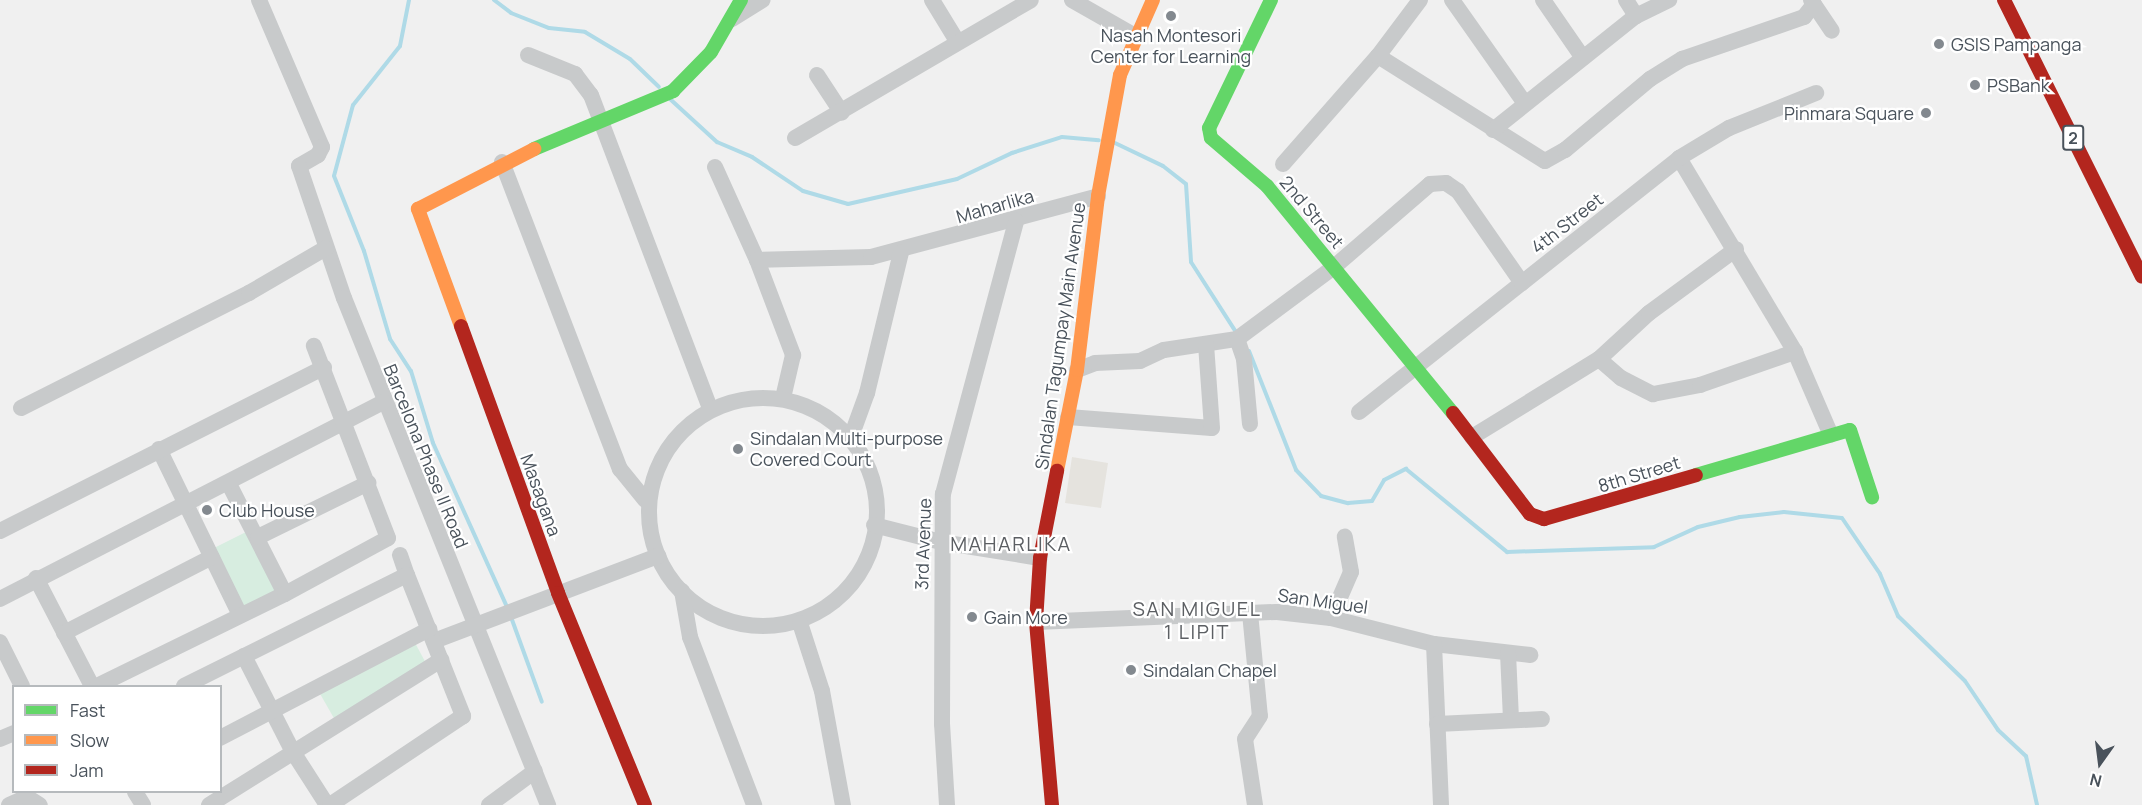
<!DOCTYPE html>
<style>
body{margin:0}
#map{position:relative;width:2142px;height:805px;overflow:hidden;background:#f0f0f0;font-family:Manrope,sans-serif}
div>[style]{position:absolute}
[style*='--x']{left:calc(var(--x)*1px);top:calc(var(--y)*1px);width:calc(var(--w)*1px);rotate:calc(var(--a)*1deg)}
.commercial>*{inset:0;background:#e5e3de}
.green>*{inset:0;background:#d7ede0}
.stream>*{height:4px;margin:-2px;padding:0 2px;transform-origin:2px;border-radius:2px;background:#afdae7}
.street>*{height:16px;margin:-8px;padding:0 8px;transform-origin:8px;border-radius:8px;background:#c8cacb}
.street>.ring{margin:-8px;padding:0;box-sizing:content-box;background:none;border:16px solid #c8cacb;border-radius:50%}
.fast>*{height:14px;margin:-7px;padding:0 7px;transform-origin:7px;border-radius:7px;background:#63d668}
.slow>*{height:14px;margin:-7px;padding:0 7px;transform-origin:7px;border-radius:7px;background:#ff974d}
.jam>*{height:14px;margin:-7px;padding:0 7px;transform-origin:7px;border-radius:7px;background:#b3261e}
.dots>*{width:16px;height:16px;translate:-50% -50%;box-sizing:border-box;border:3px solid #fff;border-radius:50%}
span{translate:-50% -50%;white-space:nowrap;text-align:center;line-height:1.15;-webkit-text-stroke:4.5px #fff;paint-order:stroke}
.shield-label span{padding:2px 4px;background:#fff;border:2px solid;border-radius:4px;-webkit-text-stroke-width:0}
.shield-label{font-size:16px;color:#49525b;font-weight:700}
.poi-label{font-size:18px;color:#49525b}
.left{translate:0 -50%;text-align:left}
.right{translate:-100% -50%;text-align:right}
.street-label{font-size:18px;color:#49525b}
.neighbourhood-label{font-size:20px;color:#5c5f63;letter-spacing:1.5px}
.legend{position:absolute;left:12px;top:685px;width:210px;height:108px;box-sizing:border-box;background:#fff;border:2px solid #b6babd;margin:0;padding:8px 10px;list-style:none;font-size:18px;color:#49525b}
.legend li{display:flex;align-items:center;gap:12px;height:30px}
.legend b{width:30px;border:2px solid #b6babd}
.north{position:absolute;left:2070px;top:733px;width:60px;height:60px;-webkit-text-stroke:4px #fff;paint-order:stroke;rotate:194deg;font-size:16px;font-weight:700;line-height:24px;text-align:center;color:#49525b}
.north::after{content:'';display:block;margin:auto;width:21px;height:27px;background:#49525b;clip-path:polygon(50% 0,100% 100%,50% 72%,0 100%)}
</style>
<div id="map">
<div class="commercial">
<i style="clip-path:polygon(1072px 457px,1108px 463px,1101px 508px,1065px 503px)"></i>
</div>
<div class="green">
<i style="clip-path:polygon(252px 529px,283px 592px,240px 613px,210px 550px)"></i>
<i style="clip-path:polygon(414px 641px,428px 667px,335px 720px,319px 692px)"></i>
</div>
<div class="stream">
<i style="--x:409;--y:0;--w:47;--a:101.1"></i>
<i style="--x:400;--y:46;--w:75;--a:128.5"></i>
<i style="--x:353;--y:105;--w:73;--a:105"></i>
<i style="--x:334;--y:176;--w:81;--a:68.2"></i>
<i style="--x:364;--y:251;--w:92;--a:73.5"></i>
<i style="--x:390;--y:339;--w:38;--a:57"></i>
<i style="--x:411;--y:371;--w:75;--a:73"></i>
<i style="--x:433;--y:443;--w:180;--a:65.7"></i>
<i style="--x:494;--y:0;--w:21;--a:37"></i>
<i style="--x:511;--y:13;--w:41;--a:21.5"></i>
<i style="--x:549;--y:28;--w:36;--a:6"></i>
<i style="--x:585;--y:32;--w:52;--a:31"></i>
<i style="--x:630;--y:59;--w:40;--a:44"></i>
<i style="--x:670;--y:99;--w:64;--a:42.5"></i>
<i style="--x:717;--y:142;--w:38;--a:23"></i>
<i style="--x:752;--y:157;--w:61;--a:33.7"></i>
<i style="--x:803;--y:191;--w:47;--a:16.1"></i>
<i style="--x:848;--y:204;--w:112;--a:-12.9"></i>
<i style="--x:957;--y:179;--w:61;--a:-25.3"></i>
<i style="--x:1012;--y:153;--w:52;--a:-17.7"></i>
<i style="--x:1062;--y:137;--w:37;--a:5"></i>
<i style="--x:1115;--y:143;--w:53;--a:25.6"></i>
<i style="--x:1163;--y:166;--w:29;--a:38"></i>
<i style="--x:1186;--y:184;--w:78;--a:86.3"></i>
<i style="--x:1191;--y:262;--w:83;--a:57.3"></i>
<i style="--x:1249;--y:351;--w:128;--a:68.4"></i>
<i style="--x:1296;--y:470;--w:36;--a:46"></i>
<i style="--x:1321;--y:496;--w:28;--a:15"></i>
<i style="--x:1348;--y:503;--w:24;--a:-5"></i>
<i style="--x:1372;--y:501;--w:24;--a:-60"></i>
<i style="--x:1384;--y:480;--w:25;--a:-27"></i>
<i style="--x:1406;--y:469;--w:131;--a:39.4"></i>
<i style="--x:1507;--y:552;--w:147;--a:-1.9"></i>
<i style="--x:1654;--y:547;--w:48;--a:-24.4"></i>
<i style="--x:1698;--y:527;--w:43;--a:-13.4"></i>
<i style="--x:1740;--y:517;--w:44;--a:-6.5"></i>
<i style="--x:1784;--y:512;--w:58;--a:5.9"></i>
<i style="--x:1842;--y:518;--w:68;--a:55.8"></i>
<i style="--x:1880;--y:574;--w:46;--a:66.8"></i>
<i style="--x:1898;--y:616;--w:93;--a:44.1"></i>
<i style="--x:1965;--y:681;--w:59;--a:56"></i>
<i style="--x:1998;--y:730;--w:38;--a:43"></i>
<i style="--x:2026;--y:756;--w:50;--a:77.3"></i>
<i style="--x:511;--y:617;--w:90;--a:70"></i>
</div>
<div class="street">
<i style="--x:259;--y:0;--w:160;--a:66.8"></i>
<i style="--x:322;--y:147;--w:9;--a:117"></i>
<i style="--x:318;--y:155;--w:22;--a:150"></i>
<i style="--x:299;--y:166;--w:139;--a:71.2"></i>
<i style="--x:344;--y:298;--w:547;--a:68.08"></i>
<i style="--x:932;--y:0;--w:48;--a:58.6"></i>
<i style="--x:1072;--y:0;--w:73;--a:29.7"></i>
<i style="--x:1452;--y:0;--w:125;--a:54.8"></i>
<i style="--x:1543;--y:0;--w:70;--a:55.4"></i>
<i style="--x:1626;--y:0;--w:19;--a:58"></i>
<i style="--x:1811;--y:0;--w:37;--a:56"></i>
<i style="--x:732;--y:19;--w:36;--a:-32"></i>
<i style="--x:528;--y:55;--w:51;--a:22"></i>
<i style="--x:575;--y:74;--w:26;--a:53"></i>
<i style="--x:591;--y:95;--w:335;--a:69.2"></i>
<i style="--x:1378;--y:56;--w:197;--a:32.2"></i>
<i style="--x:1545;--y:161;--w:23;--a:-29"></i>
<i style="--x:1565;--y:150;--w:111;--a:-39.9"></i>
<i style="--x:1650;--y:79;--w:38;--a:-32"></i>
<i style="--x:1682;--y:59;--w:129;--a:-19"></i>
<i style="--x:1804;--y:17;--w:16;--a:-52"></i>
<i style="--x:817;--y:75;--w:45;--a:56.7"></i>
<i style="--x:1493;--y:130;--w:183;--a:-38.6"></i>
<i style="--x:1636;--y:16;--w:37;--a:-26"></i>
<i style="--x:795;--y:138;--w:273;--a:-30.3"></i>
<i style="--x:1679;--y:158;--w:226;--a:59.1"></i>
<i style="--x:1795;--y:352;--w:90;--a:66.6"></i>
<i style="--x:502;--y:162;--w:329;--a:69"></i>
<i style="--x:620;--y:469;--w:40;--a:51"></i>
<i style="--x:1283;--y:164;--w:144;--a:-48.7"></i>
<i style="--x:1378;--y:56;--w:70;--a:-53.1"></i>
<i style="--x:715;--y:167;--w:102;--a:65.7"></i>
<i style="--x:757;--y:260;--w:102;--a:69.2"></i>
<i style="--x:793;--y:355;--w:44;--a:103.1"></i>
<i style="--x:757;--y:260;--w:114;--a:-1.5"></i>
<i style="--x:871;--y:257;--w:235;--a:-15"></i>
<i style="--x:1599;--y:359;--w:68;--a:-42.6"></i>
<i style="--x:1649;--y:313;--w:108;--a:-36.3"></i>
<i style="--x:1077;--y:370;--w:19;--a:-21"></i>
<i style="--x:1095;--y:363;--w:45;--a:-2.5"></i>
<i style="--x:1140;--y:361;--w:26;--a:-25"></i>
<i style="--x:1164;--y:350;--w:74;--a:-8.6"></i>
<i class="ring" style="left:649px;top:398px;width:212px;height:212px"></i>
<i style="--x:21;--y:408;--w:255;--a:-26.8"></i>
<i style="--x:249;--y:293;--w:89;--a:-30.3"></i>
<i style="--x:1359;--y:412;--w:409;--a:-38.4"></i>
<i style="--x:1679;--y:158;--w:58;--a:-31"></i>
<i style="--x:1729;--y:128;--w:94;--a:-21.9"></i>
<i style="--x:1068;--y:417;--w:144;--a:4.4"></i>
<i style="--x:1212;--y:428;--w:84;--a:-94.1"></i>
<i style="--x:1250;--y:424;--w:65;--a:-95.3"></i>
<i style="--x:1244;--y:359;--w:21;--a:-109"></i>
<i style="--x:1237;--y:339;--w:121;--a:-36.6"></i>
<i style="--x:1334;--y:267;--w:127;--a:-40.8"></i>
<i style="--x:1430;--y:184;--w:16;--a:-4"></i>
<i style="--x:1446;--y:183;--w:14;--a:34"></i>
<i style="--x:1458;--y:191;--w:112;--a:55.2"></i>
<i style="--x:851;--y:437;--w:47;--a:-70"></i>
<i style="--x:867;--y:393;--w:145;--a:-76.4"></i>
<i style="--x:1472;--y:437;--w:149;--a:-31.6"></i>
<i style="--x:1599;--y:359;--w:29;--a:41"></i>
<i style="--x:1621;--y:378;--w:36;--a:27"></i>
<i style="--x:1653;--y:394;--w:48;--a:-10.8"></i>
<i style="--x:1700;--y:385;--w:101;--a:-19.2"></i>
<i style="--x:159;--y:449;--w:185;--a:64"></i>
<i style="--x:229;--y:484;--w:123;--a:63"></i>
<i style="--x:874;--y:525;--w:69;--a:14.2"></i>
<i style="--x:941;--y:542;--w:100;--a:9.2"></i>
<i style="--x:0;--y:531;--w:363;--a:-26.8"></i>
<i style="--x:258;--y:537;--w:123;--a:-26.1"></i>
<i style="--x:400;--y:555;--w:21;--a:71"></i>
<i style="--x:36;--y:578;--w:122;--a:62.6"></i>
<i style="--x:682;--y:591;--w:47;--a:80.1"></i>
<i style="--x:690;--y:637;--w:180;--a:69.1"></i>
<i style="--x:0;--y:599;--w:431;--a:-27.2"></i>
<i style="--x:1250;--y:613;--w:103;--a:84.5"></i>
<i style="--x:1260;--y:716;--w:27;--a:123"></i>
<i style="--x:1245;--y:739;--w:67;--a:81.4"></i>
<i style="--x:1331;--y:618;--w:50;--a:-66.5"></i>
<i style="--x:1351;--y:572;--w:36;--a:-100"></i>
<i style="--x:1036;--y:622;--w:241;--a:-2.4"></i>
<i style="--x:1277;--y:612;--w:54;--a:6.3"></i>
<i style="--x:1331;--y:618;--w:106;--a:14.2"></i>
<i style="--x:1434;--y:644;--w:97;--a:6.5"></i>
<i style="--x:800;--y:623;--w:71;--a:72.1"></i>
<i style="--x:822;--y:691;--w:116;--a:79.6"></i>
<i style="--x:64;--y:633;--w:166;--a:-27.2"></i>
<i style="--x:434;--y:641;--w:240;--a:-20.8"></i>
<i style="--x:0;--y:642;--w:49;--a:63.4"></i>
<i style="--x:1434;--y:644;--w:161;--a:87.5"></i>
<i style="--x:1508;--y:653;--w:67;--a:87.4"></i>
<i style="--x:244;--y:656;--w:108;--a:63"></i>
<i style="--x:293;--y:752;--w:63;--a:57.3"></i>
<i style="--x:97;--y:686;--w:209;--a:-26.1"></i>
<i style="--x:285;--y:594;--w:117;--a:-28.5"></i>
<i style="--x:388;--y:538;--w:206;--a:-111.1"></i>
<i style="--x:184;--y:686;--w:249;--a:-26.5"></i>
<i style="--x:407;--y:575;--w:152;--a:68.3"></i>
<i style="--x:463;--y:716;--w:160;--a:146.2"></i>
<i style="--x:1437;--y:724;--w:105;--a:-2.7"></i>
<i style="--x:220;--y:738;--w:236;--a:-27.5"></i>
<i style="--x:0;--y:739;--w:15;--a:-23"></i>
<i style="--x:135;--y:792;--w:15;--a:58"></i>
<i style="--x:9;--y:805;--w:20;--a:-24"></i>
<i style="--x:27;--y:797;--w:15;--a:32"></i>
<i style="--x:209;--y:805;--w:274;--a:-32"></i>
<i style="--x:489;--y:805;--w:57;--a:-36.5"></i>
<i style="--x:947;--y:805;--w:81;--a:-93.5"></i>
<i style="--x:942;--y:724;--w:230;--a:-89.8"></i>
<i style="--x:943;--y:494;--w:283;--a:-75"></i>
</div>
<div class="fast">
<i style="--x:1271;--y:0;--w:142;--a:115.8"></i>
<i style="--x:1209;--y:128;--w:10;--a:79"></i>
<i style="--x:1211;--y:138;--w:74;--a:40.6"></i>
<i style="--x:1267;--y:186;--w:293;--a:50.7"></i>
<i style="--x:534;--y:149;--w:151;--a:-22.6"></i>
<i style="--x:673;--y:91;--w:54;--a:-45.7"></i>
<i style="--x:711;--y:52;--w:60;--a:-60"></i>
<i style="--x:1696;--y:475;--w:160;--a:-16.3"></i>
<i style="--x:1850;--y:430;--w:71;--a:71.8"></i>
</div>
<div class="slow">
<i style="--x:461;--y:326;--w:125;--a:-110.2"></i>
<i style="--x:418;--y:209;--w:131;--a:-27.3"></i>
<i style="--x:1057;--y:471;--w:103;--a:-78.8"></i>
<i style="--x:1077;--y:370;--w:175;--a:-83.1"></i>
<i style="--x:1098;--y:196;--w:123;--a:-79.7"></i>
<i style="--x:1120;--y:75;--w:82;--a:-66.3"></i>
</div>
<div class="jam">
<i style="--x:2004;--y:0;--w:309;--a:63.5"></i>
<i style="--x:461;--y:326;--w:284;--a:70"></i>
<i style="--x:558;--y:593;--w:229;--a:67.7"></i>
<i style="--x:1453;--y:413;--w:127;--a:52.7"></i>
<i style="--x:1530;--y:514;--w:15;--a:20"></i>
<i style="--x:1544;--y:519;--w:158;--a:-16.1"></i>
<i style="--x:1052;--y:805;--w:184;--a:-95"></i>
<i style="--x:1036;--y:622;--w:64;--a:-86.4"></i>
<i style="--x:1040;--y:558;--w:89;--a:-78.9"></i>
</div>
<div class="dots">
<i style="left:1171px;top:16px;background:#83898f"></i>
<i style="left:1939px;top:44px;background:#83898f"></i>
<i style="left:1975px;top:85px;background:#83898f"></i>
<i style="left:1926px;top:113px;background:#83898f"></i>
<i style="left:738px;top:449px;background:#83898f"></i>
<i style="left:207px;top:510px;background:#83898f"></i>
<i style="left:972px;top:617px;background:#83898f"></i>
<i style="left:1131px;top:670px;background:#83898f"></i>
</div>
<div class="shield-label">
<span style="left:2073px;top:138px">2</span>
</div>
<div class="poi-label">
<span style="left:1171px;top:46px">Nasah Montesori<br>Center for Learning</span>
<span class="left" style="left:1951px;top:44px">GSIS Pampanga</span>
<span class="left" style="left:1987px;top:85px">PSBank</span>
<span class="right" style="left:1914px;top:113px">Pinmara Square</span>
<span class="left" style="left:750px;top:449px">Sindalan Multi-purpose<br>Covered Court</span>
<span class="left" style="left:219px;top:510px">Club House</span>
<span class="left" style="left:984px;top:617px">Gain More</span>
<span class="left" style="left:1143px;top:670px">Sindalan Chapel</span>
</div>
<div class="street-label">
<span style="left:995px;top:206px;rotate:-16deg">Maharlika</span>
<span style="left:1312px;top:212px;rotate:50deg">2nd Street</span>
<span style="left:1567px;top:223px;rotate:-38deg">4th Street</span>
<span style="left:1060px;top:336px;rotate:-82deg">Sindalan Tagumpay Main Avenue</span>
<span style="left:426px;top:456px;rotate:68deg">Barcelona Phase II Road</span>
<span style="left:1639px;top:474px;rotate:-17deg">8th Street</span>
<span style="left:541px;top:495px;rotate:70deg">Masagana</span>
<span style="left:923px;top:544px;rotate:-88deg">3rd Avenue</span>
<span style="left:1323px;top:601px;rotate:8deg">San Miguel</span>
</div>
<div class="neighbourhood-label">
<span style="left:1011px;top:543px">MAHARLIKA</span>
<span style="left:1197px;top:620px">SAN MIGUEL<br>1 LIPIT</span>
</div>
<ul class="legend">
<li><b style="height:8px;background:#63d668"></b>Fast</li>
<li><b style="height:8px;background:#ff974d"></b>Slow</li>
<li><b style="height:8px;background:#b3261e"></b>Jam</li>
</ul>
<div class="north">N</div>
</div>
